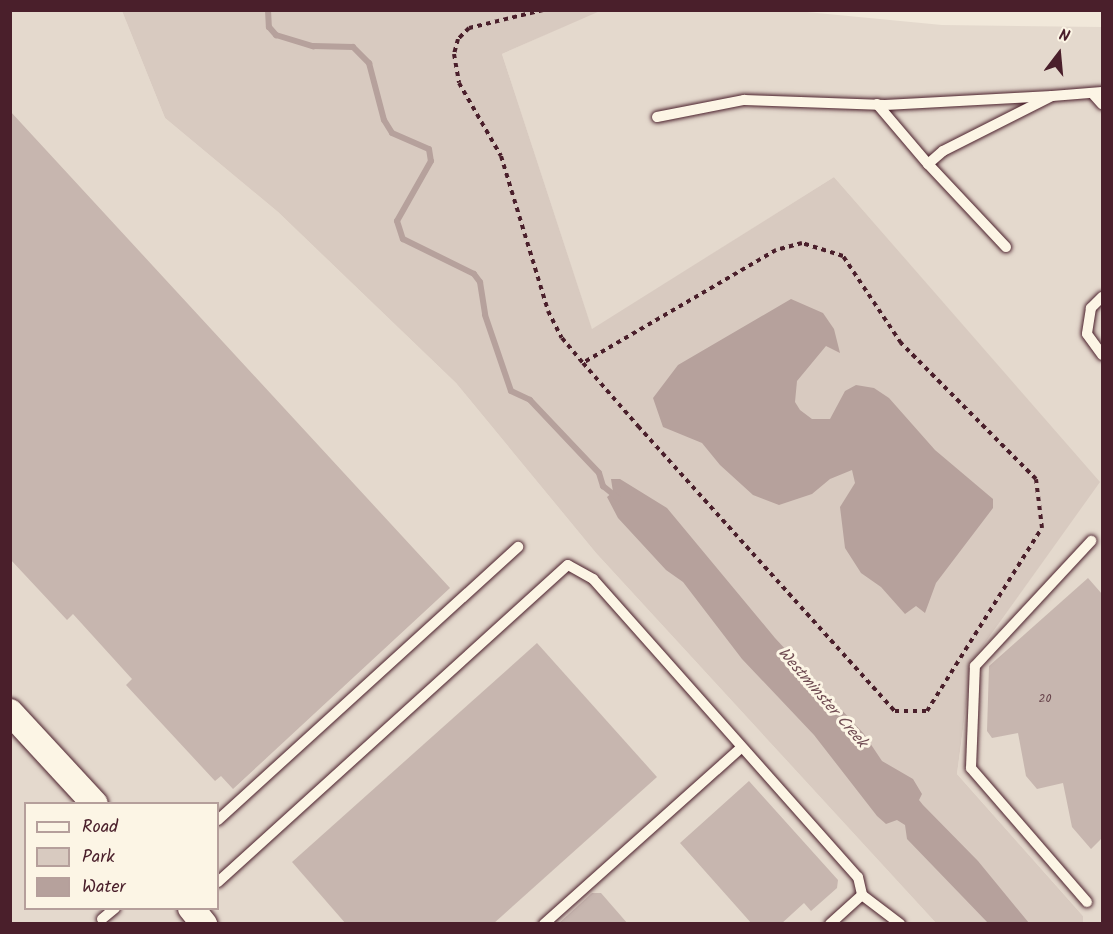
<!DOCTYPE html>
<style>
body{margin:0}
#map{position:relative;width:1113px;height:934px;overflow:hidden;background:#f1e8da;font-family:Kalam,sans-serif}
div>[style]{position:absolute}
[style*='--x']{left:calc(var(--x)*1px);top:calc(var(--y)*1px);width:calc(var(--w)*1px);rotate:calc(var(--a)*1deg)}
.built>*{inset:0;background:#e4d9cd}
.green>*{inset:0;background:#d8cac0}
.water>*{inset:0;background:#b6a19c}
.stream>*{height:6px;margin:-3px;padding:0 3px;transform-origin:3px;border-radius:3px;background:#b6a19c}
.building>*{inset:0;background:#c7b6af}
.path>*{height:4px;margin-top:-2px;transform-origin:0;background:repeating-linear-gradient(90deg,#4a1f2b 0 4.5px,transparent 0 9px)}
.roads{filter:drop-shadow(0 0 2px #4a1f2b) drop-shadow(0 0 2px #4a1f2b)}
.service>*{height:10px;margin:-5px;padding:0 5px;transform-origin:5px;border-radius:5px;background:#fcf5e5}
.tertiary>*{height:26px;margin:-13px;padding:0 13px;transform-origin:13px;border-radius:13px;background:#fcf5e5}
span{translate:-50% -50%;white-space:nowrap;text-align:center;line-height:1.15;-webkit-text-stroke:6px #fcf5e5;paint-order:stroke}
.number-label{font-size:12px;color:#69454c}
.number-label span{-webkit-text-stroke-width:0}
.water-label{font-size:16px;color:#704c53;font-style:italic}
.frame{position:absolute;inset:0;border:12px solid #4a1f2b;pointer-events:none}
.legend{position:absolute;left:24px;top:802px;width:195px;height:108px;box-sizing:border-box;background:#fcf5e5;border:2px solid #b59f9b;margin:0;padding:8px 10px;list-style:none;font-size:18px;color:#4a1f2b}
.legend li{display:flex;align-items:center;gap:12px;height:30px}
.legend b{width:30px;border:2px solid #b59f9b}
.north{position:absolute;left:1029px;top:24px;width:60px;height:60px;-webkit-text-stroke:4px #fcf5e5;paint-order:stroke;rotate:16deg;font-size:16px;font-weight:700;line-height:24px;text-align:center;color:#4a1f2b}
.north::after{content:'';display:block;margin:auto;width:21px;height:27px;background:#4a1f2b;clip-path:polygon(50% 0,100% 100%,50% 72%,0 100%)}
</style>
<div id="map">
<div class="built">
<i style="clip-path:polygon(600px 10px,786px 10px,942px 25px,1102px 27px,1102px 923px,1083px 923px,1083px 916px,957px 774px,972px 661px,1099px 482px,834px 177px,592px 330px,502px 54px)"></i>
<i style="clip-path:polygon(evenodd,10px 11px,122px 11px,165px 118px,278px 212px,456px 383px,596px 553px,936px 923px,11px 923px,10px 11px,26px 804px,218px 804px,218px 908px,26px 908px,26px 804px)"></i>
</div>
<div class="green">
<i style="clip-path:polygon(122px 11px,600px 11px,502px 54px,592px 329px,834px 177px,1100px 482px,972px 661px,957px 774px,1083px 916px,1083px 923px,936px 923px,596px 553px,456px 383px,278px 212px,165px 118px)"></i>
</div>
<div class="water">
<i style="clip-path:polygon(791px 299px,823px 313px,834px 329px,840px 353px,826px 346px,797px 381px,795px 402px,800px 410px,812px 419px,830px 419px,845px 391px,856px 385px,874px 388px,889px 398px,935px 450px,993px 499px,993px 508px,936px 583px,925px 613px,916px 606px,905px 614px,881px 587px,861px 573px,845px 548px,840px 507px,855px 483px,852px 470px,830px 479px,812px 494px,779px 505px,753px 495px,720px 465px,702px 443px,663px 427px,653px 398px,678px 365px)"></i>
<i style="clip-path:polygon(611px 479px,620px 479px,667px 508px,775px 638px,864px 734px,882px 761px,913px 779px,922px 794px,919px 800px,923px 805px,978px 861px,1029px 923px,988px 923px,907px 839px,905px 825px,897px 820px,886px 824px,877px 816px,814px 735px,742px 659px,683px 582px,666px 570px,618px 518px,607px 497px,613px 492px)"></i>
</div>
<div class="stream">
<i style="--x:268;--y:10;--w:17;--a:87"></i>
<i style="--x:269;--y:27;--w:11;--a:49"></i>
<i style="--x:276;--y:35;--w:39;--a:17"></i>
<i style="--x:313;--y:46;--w:40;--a:1.4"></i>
<i style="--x:353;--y:47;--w:23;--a:45"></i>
<i style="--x:369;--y:63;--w:59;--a:75.3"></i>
<i style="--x:384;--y:120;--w:15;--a:58"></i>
<i style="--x:392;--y:133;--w:40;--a:23.4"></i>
<i style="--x:429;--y:149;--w:12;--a:81"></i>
<i style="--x:431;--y:161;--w:69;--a:119.5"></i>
<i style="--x:397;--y:221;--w:19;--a:72"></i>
<i style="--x:403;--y:239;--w:79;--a:26.2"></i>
<i style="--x:474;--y:274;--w:10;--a:53"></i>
<i style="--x:480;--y:282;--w:33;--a:81"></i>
<i style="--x:485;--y:315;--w:80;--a:71.1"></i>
<i style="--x:511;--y:391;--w:21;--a:25"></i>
<i style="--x:530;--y:400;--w:100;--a:46.6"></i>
<i style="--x:599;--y:473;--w:14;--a:73"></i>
<i style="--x:603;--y:486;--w:19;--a:39"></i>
</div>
<div class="building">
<i style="clip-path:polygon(10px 111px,450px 588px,233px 789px,221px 776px,215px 781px,126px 685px,132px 679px,73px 614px,67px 620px,10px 559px)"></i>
<i style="clip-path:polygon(1088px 578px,1102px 594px,1102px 838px,1091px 849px,1072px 827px,1063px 783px,1037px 789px,1026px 776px,1018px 733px,992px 738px,987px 731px,989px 666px)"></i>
<i style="clip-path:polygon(537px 643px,657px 777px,493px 924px,346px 924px,292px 862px)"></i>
<i style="clip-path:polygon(749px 781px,838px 880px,837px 888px,811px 911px,804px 903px,781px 924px,752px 924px,680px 843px)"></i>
<i style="clip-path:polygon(592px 893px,601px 893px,628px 924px,558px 924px)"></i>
</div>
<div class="path">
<i style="--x:543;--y:10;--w:76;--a:166.3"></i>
<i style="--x:469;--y:28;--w:16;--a:135"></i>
<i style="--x:458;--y:39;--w:16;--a:105"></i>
<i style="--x:454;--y:54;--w:29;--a:80"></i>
<i style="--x:459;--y:83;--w:84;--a:60.1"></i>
<i style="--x:501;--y:156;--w:162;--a:73.1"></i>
<i style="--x:548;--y:311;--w:30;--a:63"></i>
<i style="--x:562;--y:338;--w:33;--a:50"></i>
<i style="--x:583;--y:363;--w:84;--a:48.9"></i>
<i style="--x:638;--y:426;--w:384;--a:48"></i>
<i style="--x:895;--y:711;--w:32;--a:0"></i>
<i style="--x:927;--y:711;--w:216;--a:-57.9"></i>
<i style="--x:1042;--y:528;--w:49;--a:-97"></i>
<i style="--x:1036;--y:479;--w:192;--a:-134.8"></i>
<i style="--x:901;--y:343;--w:105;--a:-123.7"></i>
<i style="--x:843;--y:256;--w:43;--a:-162.4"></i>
<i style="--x:802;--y:243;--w:27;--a:165"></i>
<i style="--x:776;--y:250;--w:224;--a:149.7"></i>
</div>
<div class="roads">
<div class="service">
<i style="--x:1092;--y:93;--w:15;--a:48"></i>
<i style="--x:877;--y:104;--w:79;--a:49.6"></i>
<i style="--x:657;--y:117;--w:89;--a:-11.1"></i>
<i style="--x:744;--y:100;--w:141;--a:2"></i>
<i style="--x:885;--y:105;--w:167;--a:-3.1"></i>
<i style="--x:1006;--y:247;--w:114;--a:-133.2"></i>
<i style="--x:928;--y:164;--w:20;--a:-41"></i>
<i style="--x:943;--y:151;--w:122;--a:-26.8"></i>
<i style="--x:1052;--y:96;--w:50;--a:-4.6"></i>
<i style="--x:1102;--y:297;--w:16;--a:135"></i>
<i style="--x:1091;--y:308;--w:26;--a:99"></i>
<i style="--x:1087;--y:334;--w:26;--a:54"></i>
<i style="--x:218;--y:820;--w:406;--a:-42.3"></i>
<i style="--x:218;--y:882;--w:472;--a:-42.2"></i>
<i style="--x:568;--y:565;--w:29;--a:29"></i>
<i style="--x:593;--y:579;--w:399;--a:48.4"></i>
<i style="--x:858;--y:877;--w:18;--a:77"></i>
<i style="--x:862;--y:895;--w:48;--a:37.3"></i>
<i style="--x:1087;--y:902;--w:177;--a:-130.9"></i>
<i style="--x:971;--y:768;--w:102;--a:-87.8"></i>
<i style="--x:975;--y:666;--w:171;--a:-47.1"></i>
<i style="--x:102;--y:919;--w:17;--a:-40"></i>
<i style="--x:544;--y:924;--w:264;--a:-41.8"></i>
<i style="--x:830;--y:924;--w:43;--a:-42.2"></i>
</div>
<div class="tertiary">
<i style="--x:10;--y:712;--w:125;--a:47.3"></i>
<i style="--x:191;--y:908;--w:21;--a:51"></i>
</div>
</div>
<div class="number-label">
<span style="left:1045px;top:699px">20</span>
</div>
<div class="water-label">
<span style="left:822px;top:698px;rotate:49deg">Westminster Creek</span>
</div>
<div class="frame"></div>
<ul class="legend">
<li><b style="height:8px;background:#fcf5e5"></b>Road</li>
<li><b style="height:16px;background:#d8cac0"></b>Park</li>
<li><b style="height:16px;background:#b6a19c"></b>Water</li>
</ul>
<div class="north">N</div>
</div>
